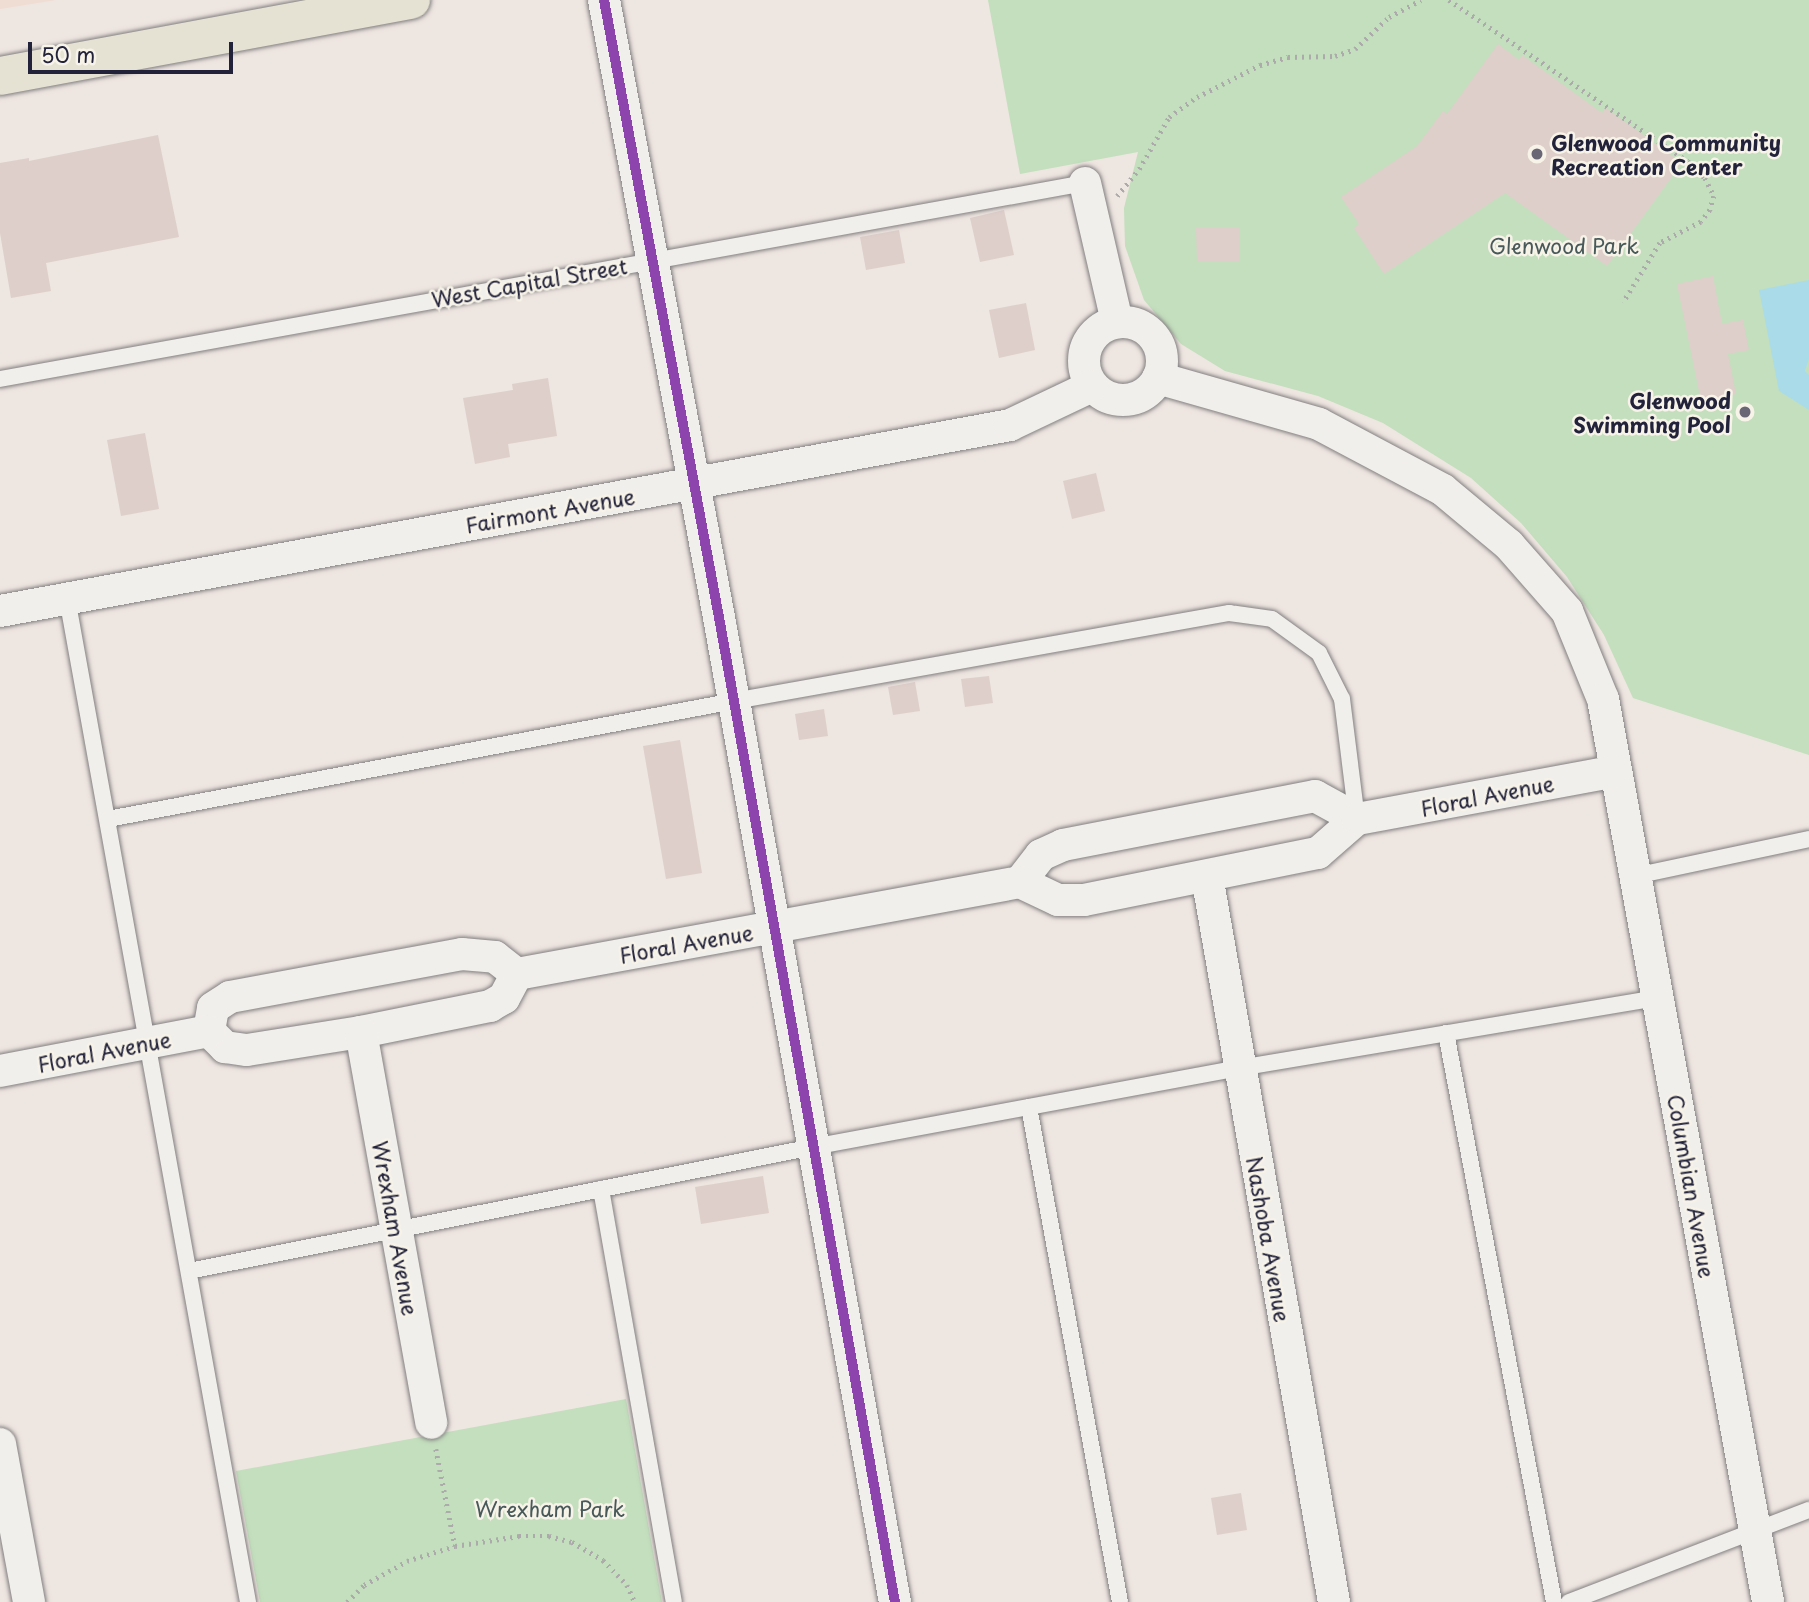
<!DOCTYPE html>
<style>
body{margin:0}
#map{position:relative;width:1809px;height:1602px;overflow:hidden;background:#eee6e0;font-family:"Playpen Sans",sans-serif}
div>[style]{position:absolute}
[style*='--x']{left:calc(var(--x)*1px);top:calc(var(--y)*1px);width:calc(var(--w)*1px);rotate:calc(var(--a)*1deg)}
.built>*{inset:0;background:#efdcd3}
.green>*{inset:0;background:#c3dfbd}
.water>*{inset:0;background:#a9dce8}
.building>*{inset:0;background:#decfca}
.path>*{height:4.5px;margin-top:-2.25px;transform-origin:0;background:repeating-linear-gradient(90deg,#adaaab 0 2px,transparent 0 7px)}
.roads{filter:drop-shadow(0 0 2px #827f81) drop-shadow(0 0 2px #827f81)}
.service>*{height:16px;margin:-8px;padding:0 8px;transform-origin:8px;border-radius:8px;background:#f1efeb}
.minor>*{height:32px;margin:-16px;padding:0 16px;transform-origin:16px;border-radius:16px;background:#f1efeb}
.minor>.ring{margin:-16px;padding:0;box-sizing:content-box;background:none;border:32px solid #f1efeb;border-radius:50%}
.primary>*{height:38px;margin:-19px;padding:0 19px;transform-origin:19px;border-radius:19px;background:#e6e2d3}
.bus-1>*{height:10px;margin:-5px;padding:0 5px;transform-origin:5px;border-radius:5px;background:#8e44ad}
.dots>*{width:19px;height:19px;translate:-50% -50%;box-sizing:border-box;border:4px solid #f7f3e8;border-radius:50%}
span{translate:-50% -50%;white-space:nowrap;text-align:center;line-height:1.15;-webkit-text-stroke:5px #f7f3e8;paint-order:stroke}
.poi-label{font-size:21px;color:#22223b;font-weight:700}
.left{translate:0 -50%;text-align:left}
.right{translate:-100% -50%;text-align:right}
.park-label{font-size:21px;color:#48595a}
.street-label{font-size:21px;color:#22223b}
.scale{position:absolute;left:28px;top:42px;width:205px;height:32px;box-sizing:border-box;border:4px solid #22223b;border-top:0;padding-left:9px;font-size:21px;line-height:24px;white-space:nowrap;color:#22223b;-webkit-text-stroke:5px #f7f3e8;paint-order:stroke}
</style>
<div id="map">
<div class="built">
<i style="clip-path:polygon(0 0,56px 0,0 9px)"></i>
</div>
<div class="green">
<i style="clip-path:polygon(988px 0,1809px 0,1809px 755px,1633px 698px,1604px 635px,1567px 577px,1521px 523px,1471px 478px,1383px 423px,1318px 396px,1225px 371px,1181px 344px,1144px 300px,1125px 246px,1124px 208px,1138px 152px,1020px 174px)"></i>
<i style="clip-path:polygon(626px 1399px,662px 1602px,260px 1602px,236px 1471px)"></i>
</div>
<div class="water">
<i style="clip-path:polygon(1809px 280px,1809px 359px,1805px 371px,1809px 375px,1809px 410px,1779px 391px,1759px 290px)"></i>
</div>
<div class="building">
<i style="clip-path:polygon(1498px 44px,1519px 60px,1522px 55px,1602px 113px,1606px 108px,1682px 163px,1607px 266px,1505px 193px,1384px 274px,1354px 228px,1359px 224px,1341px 197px,1417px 146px,1443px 111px,1447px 114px)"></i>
<i style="clip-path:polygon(158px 135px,179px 237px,46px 263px,51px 291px,11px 298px,0 233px,0 163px,29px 158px,29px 161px)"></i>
<i style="clip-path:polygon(1004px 210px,1014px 255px,980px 262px,970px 218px)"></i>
<i style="clip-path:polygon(1196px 228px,1240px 228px,1240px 262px,1197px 262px)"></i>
<i style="clip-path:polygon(899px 230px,905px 263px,866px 270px,860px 237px)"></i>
<i style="clip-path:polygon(1713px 276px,1722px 324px,1743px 320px,1749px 350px,1728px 354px,1736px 394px,1701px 401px,1677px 284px)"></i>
<i style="clip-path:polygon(1026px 303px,1035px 350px,999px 358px,989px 310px)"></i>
<i style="clip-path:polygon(548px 378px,557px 436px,508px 444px,510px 457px,475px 464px,463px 398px,513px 390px,512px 384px)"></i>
<i style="clip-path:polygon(145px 433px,159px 509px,121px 516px,107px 440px)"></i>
<i style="clip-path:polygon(1096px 473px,1105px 511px,1072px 519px,1063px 481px)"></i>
<i style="clip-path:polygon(989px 676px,993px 703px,965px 707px,961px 679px)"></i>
<i style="clip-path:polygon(915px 682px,920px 711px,893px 715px,888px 687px)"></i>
<i style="clip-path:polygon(824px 709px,828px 736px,799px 740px,795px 714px)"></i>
<i style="clip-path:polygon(680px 740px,702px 873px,666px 879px,643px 746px)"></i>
<i style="clip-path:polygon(763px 1176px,769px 1213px,701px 1224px,695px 1187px)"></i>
<i style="clip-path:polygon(1241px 1493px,1247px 1530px,1217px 1535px,1211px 1498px)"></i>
</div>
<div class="path">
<i style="--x:1449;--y:0;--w:288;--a:34"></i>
<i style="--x:1688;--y:161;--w:24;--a:45"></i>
<i style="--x:1705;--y:178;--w:20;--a:63"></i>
<i style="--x:1714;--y:196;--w:15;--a:106"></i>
<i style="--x:1710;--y:210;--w:15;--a:127"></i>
<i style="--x:1701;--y:222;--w:46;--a:152.9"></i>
<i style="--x:1660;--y:243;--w:70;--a:121.7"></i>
<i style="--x:1117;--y:196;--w:35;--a:-51"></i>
<i style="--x:1139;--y:169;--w:60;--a:-60"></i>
<i style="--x:1169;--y:117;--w:34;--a:-36"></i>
<i style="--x:1197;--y:97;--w:71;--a:-26.9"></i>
<i style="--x:1260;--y:65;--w:29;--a:-16"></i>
<i style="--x:1288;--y:57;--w:47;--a:-1.2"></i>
<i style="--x:1335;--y:56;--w:21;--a:-19"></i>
<i style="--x:1355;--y:49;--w:47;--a:-43.3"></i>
<i style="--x:1389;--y:17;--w:36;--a:-28"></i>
<i style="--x:436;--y:1449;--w:99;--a:78.9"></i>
<i style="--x:455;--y:1546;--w:65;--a:-8.9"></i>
<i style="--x:519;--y:1536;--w:30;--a:0"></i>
<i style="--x:549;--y:1536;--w:24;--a:15"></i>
<i style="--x:572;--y:1542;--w:36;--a:30"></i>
<i style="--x:603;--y:1560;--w:35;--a:46"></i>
<i style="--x:627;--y:1585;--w:19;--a:65"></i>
<i style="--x:347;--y:1602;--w:24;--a:-45"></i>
<i style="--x:364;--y:1585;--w:49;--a:-29.2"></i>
<i style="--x:407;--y:1561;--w:50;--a:-17.4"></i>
</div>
<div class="roads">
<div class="service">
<i style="--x:0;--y:379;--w:1103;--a:-10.24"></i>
<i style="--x:67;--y:598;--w:1020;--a:79.78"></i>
<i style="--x:108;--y:819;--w:637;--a:-10.67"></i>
<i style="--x:734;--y:701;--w:503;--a:-10.08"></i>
<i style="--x:1229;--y:613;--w:43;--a:7.9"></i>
<i style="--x:1272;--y:619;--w:58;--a:35.9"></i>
<i style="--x:1319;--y:653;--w:51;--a:63.4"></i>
<i style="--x:1342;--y:699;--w:121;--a:82.9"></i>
<i style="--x:1635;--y:876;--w:178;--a:-12"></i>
<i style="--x:1446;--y:1033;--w:579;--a:79.25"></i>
<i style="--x:1029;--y:1107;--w:503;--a:79.58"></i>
<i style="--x:601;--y:1189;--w:419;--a:80"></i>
<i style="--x:189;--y:1271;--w:636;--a:-11.24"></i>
<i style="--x:813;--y:1147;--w:433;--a:-10.5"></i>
<i style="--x:1239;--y:1068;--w:424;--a:-9.5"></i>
<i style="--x:1569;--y:1602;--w:257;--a:-21"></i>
</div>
<div class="minor">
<i style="--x:604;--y:0;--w:634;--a:79.45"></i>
<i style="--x:720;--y:623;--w:995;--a:79.87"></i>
<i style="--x:1085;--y:183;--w:143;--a:77"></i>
<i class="ring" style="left:1084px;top:322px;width:46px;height:46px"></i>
<i style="--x:1158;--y:378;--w:167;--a:15.9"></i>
<i style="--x:1319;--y:424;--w:140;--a:28"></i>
<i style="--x:1443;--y:490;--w:86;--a:39.8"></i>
<i style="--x:1509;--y:545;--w:88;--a:48.7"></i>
<i style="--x:1567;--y:611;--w:95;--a:67.8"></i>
<i style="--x:1603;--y:699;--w:918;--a:79.64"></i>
<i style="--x:0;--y:611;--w:1027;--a:-10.43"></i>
<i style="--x:1010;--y:425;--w:91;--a:-25.4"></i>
<i style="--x:1207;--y:876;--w:737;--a:80.08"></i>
<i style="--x:1020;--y:882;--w:34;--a:-52"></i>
<i style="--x:1041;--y:855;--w:24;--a:-24"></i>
<i style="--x:1063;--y:845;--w:257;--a:-11"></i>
<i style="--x:1315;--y:796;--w:48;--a:28.7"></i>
<i style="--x:209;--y:1031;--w:23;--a:-80"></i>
<i style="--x:213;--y:1008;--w:20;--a:-33"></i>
<i style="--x:230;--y:997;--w:236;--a:-10.5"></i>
<i style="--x:462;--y:954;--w:33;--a:5"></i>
<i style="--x:495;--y:957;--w:28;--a:38"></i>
<i style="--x:517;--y:974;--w:511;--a:-10.36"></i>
<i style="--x:1020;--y:882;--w:42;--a:25.3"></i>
<i style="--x:1058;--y:900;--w:26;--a:0"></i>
<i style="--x:1084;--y:900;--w:239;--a:-11.4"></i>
<i style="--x:1318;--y:853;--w:52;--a:-41.1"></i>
<i style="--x:1357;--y:819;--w:263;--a:-10.5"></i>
<i style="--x:209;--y:1031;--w:23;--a:45"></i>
<i style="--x:225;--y:1047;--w:22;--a:8"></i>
<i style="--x:247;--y:1050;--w:115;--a:-9"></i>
<i style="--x:361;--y:1032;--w:132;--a:-11.4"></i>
<i style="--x:490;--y:1006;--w:16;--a:-30"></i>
<i style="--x:504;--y:998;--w:27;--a:-62"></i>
<i style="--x:361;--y:1032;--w:397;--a:79.8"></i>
<i style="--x:0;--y:1071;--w:213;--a:-10.8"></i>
<i style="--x:0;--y:1444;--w:161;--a:79.6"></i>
</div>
<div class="primary">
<i style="--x:0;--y:76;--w:418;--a:-10.5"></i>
</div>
</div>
<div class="bus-1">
<i style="--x:604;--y:0;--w:634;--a:79.45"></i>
<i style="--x:720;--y:623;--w:995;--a:79.87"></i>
</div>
<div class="dots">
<i style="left:1537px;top:154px;background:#696775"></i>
<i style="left:1745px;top:412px;background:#696775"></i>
</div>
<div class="poi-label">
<span class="left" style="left:1551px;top:154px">Glenwood Community<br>Recreation Center</span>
<span class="right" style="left:1731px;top:412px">Glenwood<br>Swimming Pool</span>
</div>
<div class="park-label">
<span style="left:1564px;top:245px">Glenwood Park</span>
<span style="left:550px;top:1508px">Wrexham Park</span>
</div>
<div class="street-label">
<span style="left:529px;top:282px;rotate:-10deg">West Capital Street</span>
<span style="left:550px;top:510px;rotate:-10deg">Fairmont Avenue</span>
<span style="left:1487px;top:795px;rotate:-11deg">Floral Avenue</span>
<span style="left:686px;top:943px;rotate:-10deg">Floral Avenue</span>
<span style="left:104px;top:1051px;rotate:-11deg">Floral Avenue</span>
<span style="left:1692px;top:1186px;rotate:80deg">Columbian Avenue</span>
<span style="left:396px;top:1228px;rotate:80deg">Wrexham Avenue</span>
<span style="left:1269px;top:1239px;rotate:80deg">Nashoba Avenue</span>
</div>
<div class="scale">50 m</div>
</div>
